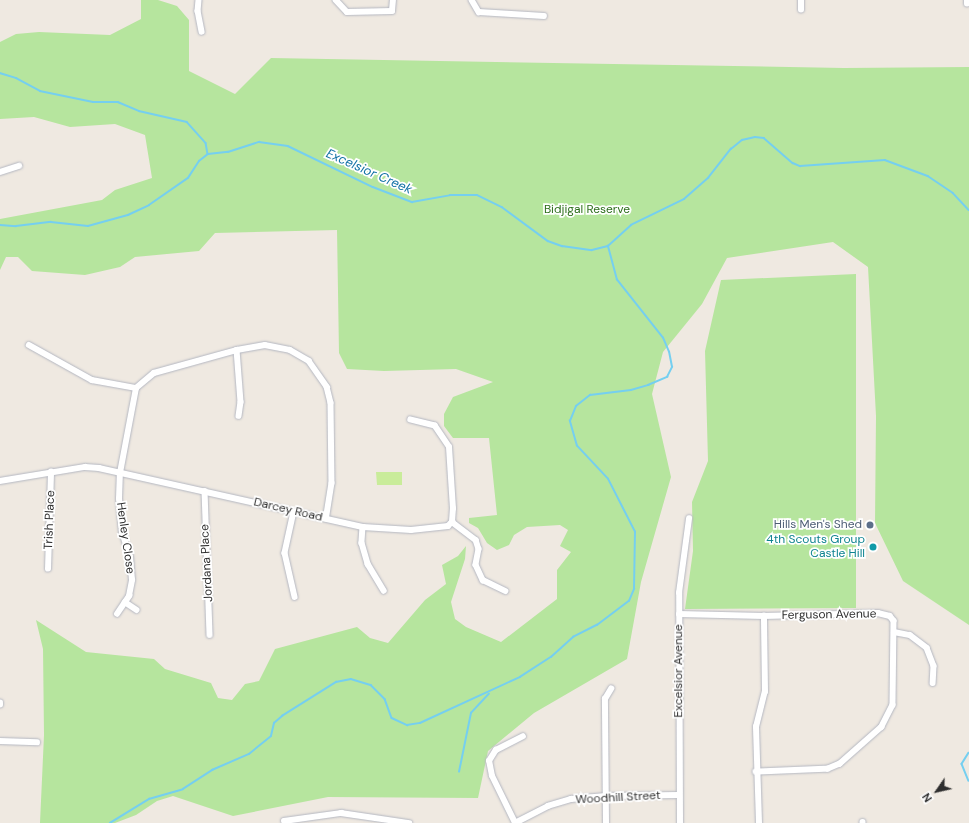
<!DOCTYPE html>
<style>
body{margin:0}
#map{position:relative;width:969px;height:823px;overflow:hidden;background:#efe9e1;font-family:"DM Sans",sans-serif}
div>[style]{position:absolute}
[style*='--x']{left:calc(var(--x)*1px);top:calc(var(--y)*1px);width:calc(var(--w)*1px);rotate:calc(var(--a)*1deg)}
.green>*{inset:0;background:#b6e59e}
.pitch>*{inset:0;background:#c9ec9a}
.stream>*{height:1.5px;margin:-0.75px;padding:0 0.75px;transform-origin:0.75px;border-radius:0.75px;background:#75cff0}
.roads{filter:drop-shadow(0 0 1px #b4b7c1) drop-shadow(0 0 1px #b4b7c1)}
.minor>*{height:5.5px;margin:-2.75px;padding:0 2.75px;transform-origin:2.75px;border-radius:2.75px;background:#fff}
.dots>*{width:11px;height:11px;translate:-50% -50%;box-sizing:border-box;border:2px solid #fff;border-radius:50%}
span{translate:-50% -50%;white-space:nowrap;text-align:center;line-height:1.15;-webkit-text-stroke:3.5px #fff;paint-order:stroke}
.park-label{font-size:12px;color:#2c6e1b}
.street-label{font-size:12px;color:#2e2e2e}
.service-label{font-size:12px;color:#4e5e75}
.right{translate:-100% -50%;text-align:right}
.culture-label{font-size:12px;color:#0d838f}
.water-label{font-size:13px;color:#0d6fa3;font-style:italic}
.north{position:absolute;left:917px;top:771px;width:40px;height:40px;-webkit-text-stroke:3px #fff;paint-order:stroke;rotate:236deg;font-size:11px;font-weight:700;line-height:16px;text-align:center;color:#2e2e2e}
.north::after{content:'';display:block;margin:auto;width:14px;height:18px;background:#2e2e2e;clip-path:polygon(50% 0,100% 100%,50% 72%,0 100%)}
</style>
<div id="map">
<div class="green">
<i style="clip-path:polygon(141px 0,158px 0,177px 6px,189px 20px,189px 71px,235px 94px,271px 58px,844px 68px,969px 67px,969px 625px,903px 581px,875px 523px,876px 416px,868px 267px,833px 242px,727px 258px,702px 304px,663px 352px,652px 394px,671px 477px,641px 582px,627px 659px,534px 713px,488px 751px,478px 798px,328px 797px,233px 816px,173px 796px,157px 801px,136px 815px,115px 823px,40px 823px,44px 735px,43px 649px,36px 620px,86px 652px,154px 659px,165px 669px,211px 683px,218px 698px,232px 700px,245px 684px,259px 681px,275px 649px,357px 627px,370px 638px,388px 643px,425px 600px,446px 584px,442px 565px,458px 556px,466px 546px,465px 559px,451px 602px,455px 619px,466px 627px,501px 642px,557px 599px,557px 570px,571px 552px,560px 546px,568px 530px,560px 525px,527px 527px,514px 535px,509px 545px,497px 550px,487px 543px,478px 528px,469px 523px,469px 518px,497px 515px,489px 438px,453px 438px,444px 426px,444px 414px,453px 397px,493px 382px,456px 369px,384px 371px,347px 369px,339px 353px,337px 230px,215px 233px,199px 251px,135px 257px,120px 267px,85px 275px,32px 271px,18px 257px,6px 257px,0 270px,0 219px,102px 200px,115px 190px,152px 178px,145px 135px,115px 124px,70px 127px,34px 117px,0 119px,0 42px,16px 34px,39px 32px,110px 35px,141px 19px)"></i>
<i style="clip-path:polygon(856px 274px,856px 608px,685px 609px,693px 551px,692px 502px,708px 461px,705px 351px,721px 280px)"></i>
</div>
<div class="pitch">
<i style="clip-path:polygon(376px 472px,402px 472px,402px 485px,377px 485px)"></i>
</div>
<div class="stream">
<i style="--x:0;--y:73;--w:17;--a:17"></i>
<i style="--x:16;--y:78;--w:27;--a:28"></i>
<i style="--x:40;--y:91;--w:54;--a:11.7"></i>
<i style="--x:93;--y:102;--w:25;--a:0"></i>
<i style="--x:118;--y:102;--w:23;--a:23"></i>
<i style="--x:139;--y:111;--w:49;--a:12.9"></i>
<i style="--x:187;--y:122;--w:28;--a:48"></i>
<i style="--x:206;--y:143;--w:11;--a:80"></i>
<i style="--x:208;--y:154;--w:20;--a:-6"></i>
<i style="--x:228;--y:152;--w:33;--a:-18"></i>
<i style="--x:259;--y:142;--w:29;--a:8"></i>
<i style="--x:288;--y:146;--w:94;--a:25.8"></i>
<i style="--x:373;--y:187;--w:42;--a:21"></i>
<i style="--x:412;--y:202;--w:39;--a:-10"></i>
<i style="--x:450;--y:195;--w:27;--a:0"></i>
<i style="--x:477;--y:195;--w:28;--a:26"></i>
<i style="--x:502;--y:207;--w:57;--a:36.5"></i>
<i style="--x:548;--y:241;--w:15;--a:20"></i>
<i style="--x:562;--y:246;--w:30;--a:8"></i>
<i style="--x:592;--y:250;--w:16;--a:-14"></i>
<i style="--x:608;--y:246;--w:31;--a:-42"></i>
<i style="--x:631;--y:225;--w:59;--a:-26.1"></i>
<i style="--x:684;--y:199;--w:32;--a:-41"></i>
<i style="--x:708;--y:178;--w:37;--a:-52"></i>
<i style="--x:731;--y:149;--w:14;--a:-39"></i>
<i style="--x:742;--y:140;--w:13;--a:-13"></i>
<i style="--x:755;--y:137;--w:9;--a:6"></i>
<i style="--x:764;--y:138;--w:38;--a:41"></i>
<i style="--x:793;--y:163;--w:8;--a:23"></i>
<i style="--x:800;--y:166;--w:85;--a:-4"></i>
<i style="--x:885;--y:160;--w:46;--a:20.4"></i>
<i style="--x:928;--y:176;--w:30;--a:34"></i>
<i style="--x:953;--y:193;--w:23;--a:47"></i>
<i style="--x:0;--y:225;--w:16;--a:4"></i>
<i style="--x:16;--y:226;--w:35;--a:-7"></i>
<i style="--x:51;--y:222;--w:37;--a:6"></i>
<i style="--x:88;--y:226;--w:41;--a:-15.4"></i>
<i style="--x:128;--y:215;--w:23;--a:-25"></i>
<i style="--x:149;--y:205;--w:47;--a:-34.7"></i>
<i style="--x:188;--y:178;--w:20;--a:-57"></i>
<i style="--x:199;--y:161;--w:11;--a:-38"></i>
<i style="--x:969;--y:753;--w:13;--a:122"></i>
<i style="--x:962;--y:764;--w:18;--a:68"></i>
<i style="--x:459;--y:772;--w:60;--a:-78.5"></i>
<i style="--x:471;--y:713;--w:26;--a:-47"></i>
<i style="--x:110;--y:823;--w:46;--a:-31.6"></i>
<i style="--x:149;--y:799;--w:35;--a:-16"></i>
<i style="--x:183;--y:789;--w:35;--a:-33"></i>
<i style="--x:212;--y:770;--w:40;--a:-23.4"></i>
<i style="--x:249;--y:754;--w:28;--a:-39"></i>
<i style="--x:271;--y:736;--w:13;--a:-77"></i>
<i style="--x:274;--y:723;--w:11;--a:-41"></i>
<i style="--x:282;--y:716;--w:64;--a:-32.2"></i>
<i style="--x:336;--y:682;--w:15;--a:-11"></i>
<i style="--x:351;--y:679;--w:21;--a:17"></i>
<i style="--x:371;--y:685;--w:20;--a:45"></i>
<i style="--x:385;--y:699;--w:20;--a:70"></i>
<i style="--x:392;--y:718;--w:17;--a:25"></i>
<i style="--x:407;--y:725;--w:13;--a:-9"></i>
<i style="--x:420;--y:723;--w:110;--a:-24.7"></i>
<i style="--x:520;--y:677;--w:37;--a:-33"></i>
<i style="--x:551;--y:657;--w:30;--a:-42"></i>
<i style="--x:573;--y:637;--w:27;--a:-27"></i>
<i style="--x:597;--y:625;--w:40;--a:-37"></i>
<i style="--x:629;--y:601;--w:13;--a:-67"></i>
<i style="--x:634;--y:589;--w:57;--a:-89"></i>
<i style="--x:635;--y:532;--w:59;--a:-117"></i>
<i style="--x:608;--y:479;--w:45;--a:-133.2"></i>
<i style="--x:577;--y:446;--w:26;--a:-106"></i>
<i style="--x:570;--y:421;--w:16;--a:-68"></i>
<i style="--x:576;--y:406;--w:18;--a:-38"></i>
<i style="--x:590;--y:395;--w:41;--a:-7"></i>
<i style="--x:631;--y:390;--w:18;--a:-16"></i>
<i style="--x:648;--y:385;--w:21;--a:-23"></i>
<i style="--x:667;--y:377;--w:11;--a:-63"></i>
<i style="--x:672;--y:367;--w:15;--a:-101"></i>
<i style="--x:669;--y:352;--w:15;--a:-113"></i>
<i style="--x:663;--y:338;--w:74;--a:-128.4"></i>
<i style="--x:617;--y:280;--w:35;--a:-105"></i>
</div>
<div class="roads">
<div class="minor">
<i style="--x:199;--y:0;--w:11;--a:95"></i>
<i style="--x:198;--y:11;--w:21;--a:79"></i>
<i style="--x:336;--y:0;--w:16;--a:47"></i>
<i style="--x:347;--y:12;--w:45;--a:-1.3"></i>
<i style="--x:392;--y:11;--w:11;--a:-85"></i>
<i style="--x:472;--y:0;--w:14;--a:60"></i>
<i style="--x:479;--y:12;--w:65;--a:3.5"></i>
<i style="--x:967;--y:4;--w:4;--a:-90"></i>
<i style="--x:801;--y:10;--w:10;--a:-90"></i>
<i style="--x:0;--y:172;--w:20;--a:-18"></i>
<i style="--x:29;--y:345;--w:72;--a:29.1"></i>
<i style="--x:92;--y:380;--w:45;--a:10.3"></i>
<i style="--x:237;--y:350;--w:52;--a:85.6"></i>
<i style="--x:241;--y:402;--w:14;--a:98"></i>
<i style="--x:0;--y:481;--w:86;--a:-9.4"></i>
<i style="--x:85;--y:467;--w:14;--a:4"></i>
<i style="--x:99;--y:468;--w:271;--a:12.6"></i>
<i style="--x:363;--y:527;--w:48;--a:3.6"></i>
<i style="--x:411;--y:530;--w:37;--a:-6"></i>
<i style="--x:448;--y:526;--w:6;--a:-45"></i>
<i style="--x:452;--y:522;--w:13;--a:-86"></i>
<i style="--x:453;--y:509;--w:62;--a:-93.7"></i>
<i style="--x:449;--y:447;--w:25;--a:-124"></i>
<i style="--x:435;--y:426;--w:25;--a:-166"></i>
<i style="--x:205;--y:491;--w:144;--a:88"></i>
<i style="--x:294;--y:512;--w:42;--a:102.4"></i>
<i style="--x:285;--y:553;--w:45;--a:77.2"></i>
<i style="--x:452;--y:522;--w:30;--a:37"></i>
<i style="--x:476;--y:540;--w:9;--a:72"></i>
<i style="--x:479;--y:549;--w:16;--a:101"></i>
<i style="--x:476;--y:565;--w:17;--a:65"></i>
<i style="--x:483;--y:580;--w:25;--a:26"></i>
<i style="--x:363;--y:527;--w:16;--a:94"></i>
<i style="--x:362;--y:543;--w:22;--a:74"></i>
<i style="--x:368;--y:564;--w:31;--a:59"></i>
<i style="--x:48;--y:569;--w:97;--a:-88.2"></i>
<i style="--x:125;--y:602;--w:14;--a:34"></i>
<i style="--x:117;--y:614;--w:22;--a:-56"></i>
<i style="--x:129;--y:596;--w:16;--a:-79"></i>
<i style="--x:132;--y:580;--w:23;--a:-95"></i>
<i style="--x:130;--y:557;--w:25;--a:-108"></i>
<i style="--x:122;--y:533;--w:34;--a:-95"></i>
<i style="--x:119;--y:499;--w:26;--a:-88"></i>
<i style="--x:120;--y:473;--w:86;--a:-79.3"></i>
<i style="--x:136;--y:388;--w:23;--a:-40"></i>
<i style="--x:154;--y:373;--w:86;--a:-15.5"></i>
<i style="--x:237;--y:350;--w:28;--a:-10"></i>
<i style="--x:265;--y:345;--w:25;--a:11"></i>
<i style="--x:290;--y:350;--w:22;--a:30"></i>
<i style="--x:309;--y:361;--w:32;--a:55"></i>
<i style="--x:327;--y:387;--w:16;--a:76"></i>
<i style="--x:331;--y:403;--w:80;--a:89.3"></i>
<i style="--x:332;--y:483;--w:36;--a:99"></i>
<i style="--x:679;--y:614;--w:85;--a:1.3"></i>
<i style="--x:764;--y:616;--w:114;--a:-1.5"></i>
<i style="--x:878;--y:613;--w:12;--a:14"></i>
<i style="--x:890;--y:616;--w:6;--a:51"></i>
<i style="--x:894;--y:621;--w:84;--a:90.7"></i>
<i style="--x:893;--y:705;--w:25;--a:117"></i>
<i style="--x:882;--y:727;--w:56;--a:138.6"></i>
<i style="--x:840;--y:764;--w:13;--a:157"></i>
<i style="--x:828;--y:769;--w:72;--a:177.6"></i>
<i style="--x:894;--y:632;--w:16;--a:11"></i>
<i style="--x:910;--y:635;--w:21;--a:37"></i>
<i style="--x:927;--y:648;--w:19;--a:69"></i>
<i style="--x:934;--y:666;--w:17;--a:93"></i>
<i style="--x:0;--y:705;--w:2;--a:-90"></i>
<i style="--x:0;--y:741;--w:37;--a:2"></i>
<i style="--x:284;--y:821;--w:58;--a:-8"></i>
<i style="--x:341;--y:813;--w:69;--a:8.4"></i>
<i style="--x:863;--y:822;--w:1;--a:90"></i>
<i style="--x:515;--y:823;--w:37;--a:-27"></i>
<i style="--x:548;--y:806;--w:24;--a:-17"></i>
<i style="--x:571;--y:799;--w:35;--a:-5"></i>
<i style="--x:606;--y:796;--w:72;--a:-0.8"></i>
<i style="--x:515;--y:823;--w:52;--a:-116.1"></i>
<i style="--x:492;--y:776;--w:15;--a:-101"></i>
<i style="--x:489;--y:761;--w:13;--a:-58"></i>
<i style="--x:496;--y:750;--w:30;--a:-27"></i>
<i style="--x:606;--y:823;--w:124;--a:-90.5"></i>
<i style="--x:605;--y:699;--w:12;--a:-59"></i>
<i style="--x:680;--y:823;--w:230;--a:-90.2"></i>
<i style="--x:679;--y:593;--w:75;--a:-82.3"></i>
<i style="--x:759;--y:823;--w:96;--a:-91.8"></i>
<i style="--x:756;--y:727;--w:36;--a:-76"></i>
<i style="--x:765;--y:692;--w:76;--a:-90.8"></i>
</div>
</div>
<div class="dots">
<i style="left:870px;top:525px;background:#5c6f8a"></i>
<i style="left:873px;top:547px;background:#0f9aa8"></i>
</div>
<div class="park-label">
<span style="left:587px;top:210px">Bidjigal Reserve</span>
</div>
<div class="street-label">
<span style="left:288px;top:510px;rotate:13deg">Darcey Road</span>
<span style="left:50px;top:520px;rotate:-88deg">Trish Place</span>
<span style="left:125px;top:538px;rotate:82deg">Henley Close</span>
<span style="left:207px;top:563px;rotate:-93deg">Jordana Place</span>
<span style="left:829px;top:615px;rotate:-1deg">Ferguson Avenue</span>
<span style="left:679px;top:671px;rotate:-90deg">Excelsior Avenue</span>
<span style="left:618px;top:798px;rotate:-3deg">Woodhill Street</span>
</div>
<div class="service-label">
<span class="right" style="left:862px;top:525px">Hills Men's Shed</span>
</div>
<div class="culture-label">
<span class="right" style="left:865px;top:547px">4th Scouts Group<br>Castle Hill</span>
</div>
<div class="water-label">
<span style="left:369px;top:172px;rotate:24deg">Excelsior Creek</span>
</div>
<div class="north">N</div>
</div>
